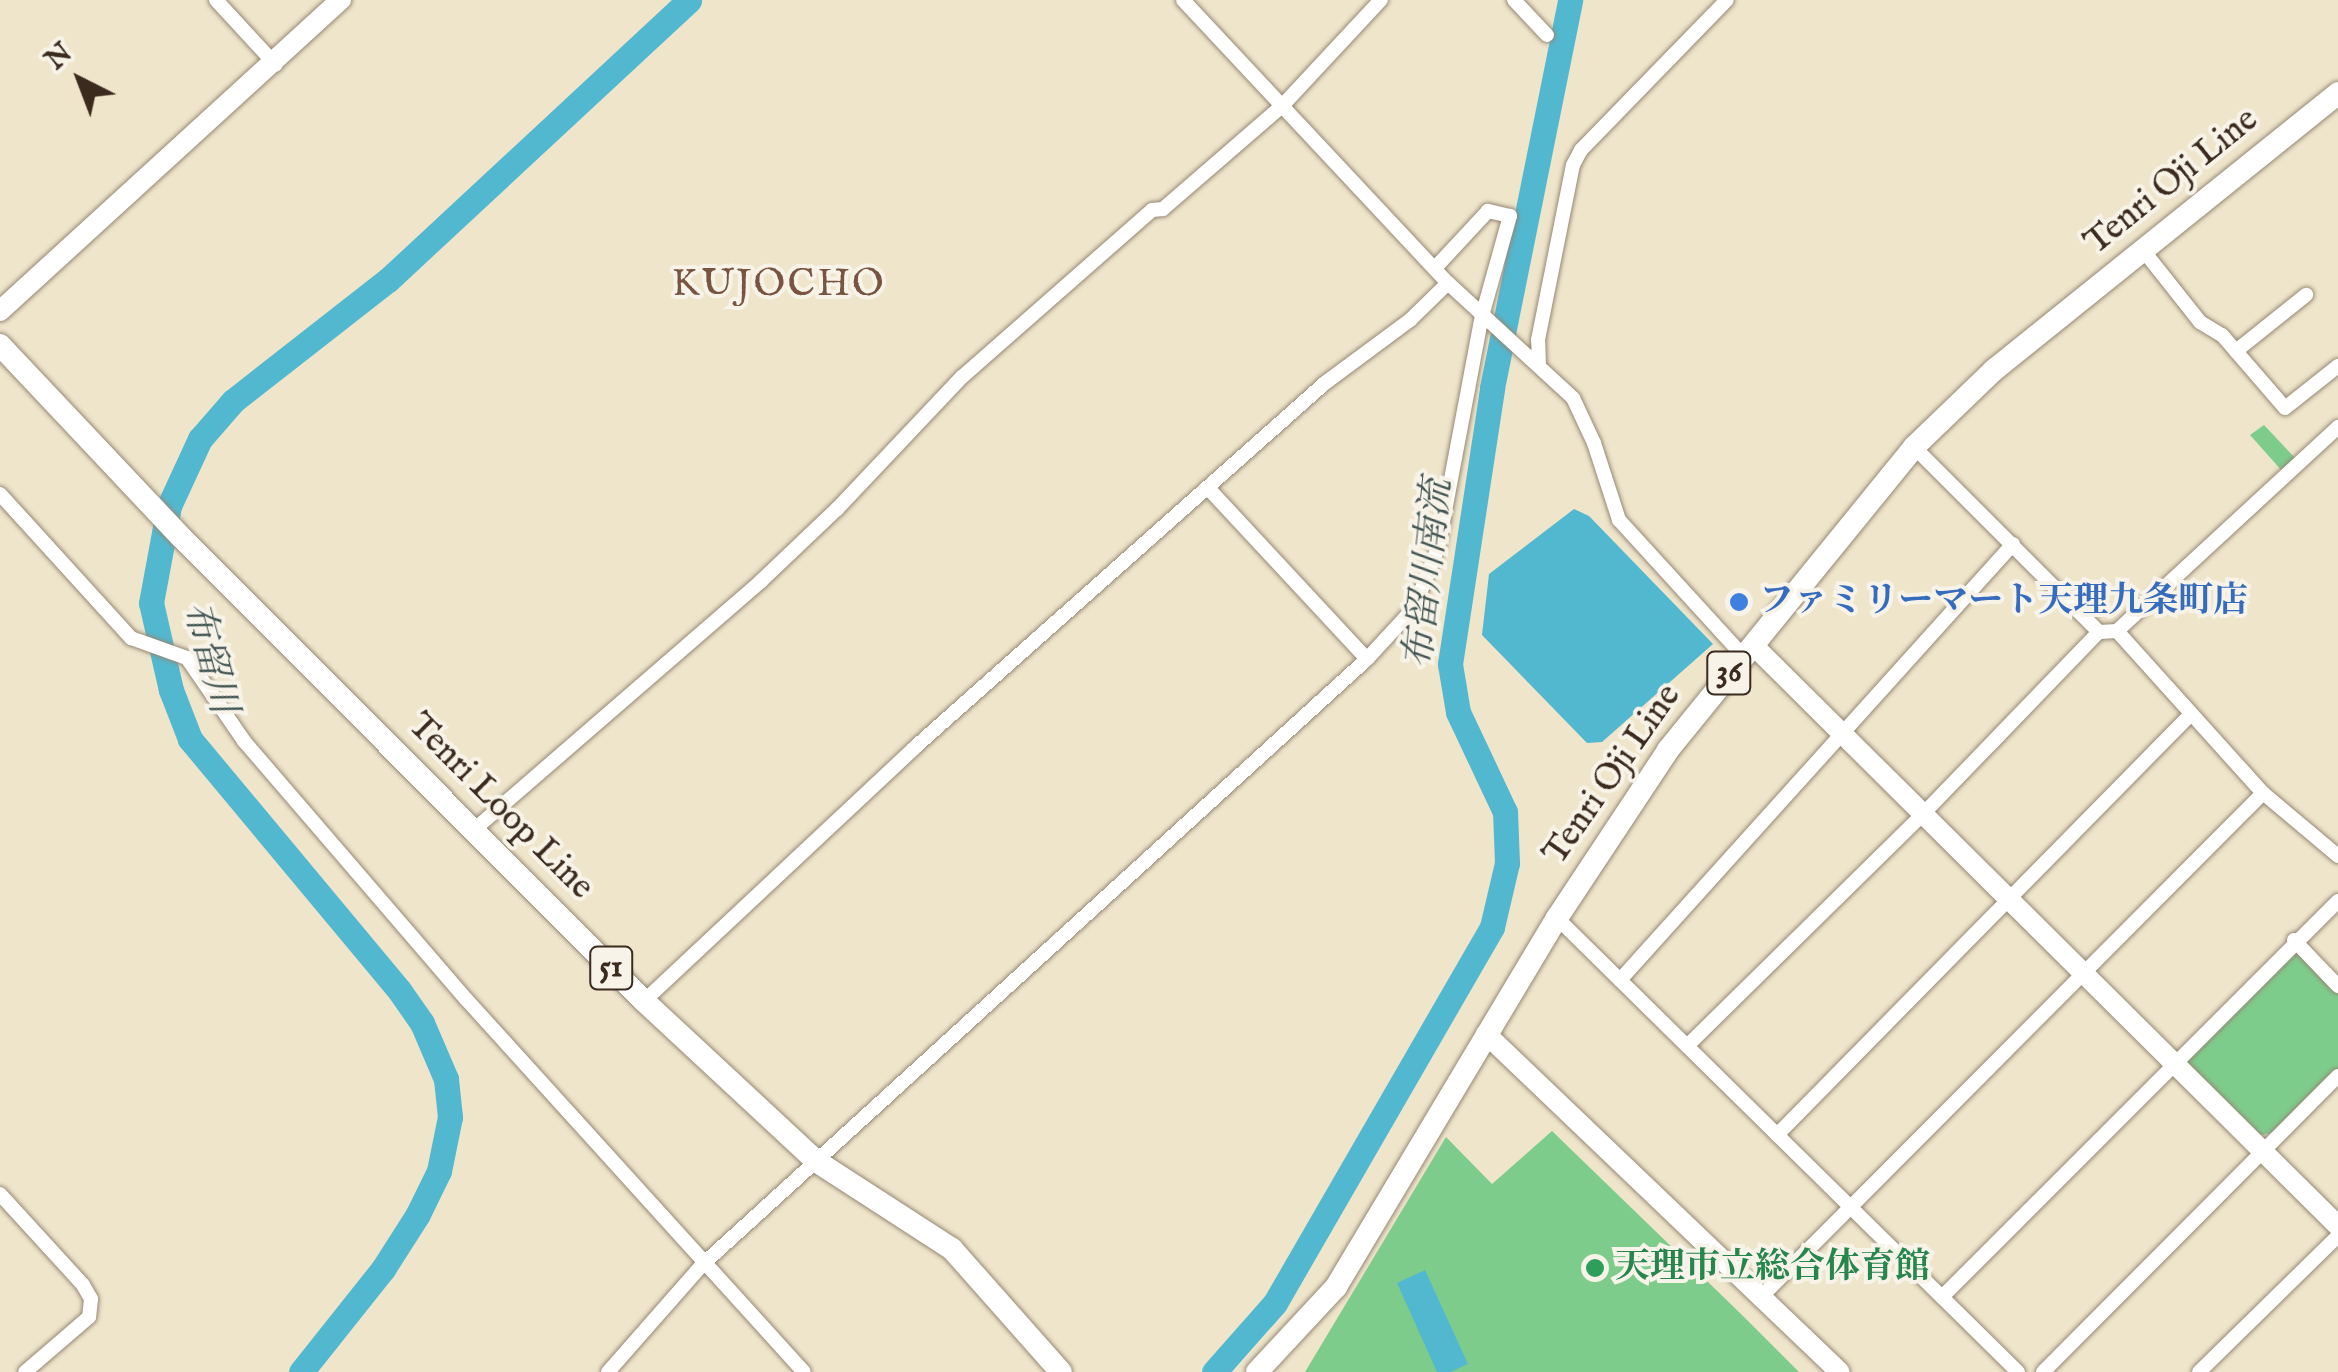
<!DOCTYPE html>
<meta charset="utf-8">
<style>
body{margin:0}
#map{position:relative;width:2338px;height:1372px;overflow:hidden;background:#efe5cb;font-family:"IM FELL English","Noto Serif JP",serif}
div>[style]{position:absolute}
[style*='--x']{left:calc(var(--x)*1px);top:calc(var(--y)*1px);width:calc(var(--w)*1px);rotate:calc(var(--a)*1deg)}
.green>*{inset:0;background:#7ecc8c}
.water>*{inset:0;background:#52b8d0}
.river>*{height:25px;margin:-12.5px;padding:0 12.5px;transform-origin:12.5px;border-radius:12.5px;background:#52b8d0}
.roads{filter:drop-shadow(0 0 2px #958874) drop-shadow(0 0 2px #958874)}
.street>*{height:14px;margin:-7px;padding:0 7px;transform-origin:7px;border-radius:7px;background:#fff}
.secondary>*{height:20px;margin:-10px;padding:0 10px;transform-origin:10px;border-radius:10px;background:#fff}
.primary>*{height:22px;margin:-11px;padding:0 11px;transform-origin:11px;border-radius:11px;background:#fff}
.dots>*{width:28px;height:28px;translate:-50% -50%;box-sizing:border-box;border:5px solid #f7f3e8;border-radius:50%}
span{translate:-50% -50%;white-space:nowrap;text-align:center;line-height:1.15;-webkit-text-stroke:8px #f7f3e8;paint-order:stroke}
.shield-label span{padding:2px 8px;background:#f7f3e8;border:2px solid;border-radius:8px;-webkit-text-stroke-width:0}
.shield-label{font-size:32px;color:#3b2a1e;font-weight:700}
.street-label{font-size:35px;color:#3b2a1e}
.shop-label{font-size:35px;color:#366cbe;font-weight:700}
.left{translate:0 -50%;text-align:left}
.leisure-label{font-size:35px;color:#27864d;font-weight:700}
.neighbourhood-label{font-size:38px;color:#785441;letter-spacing:2.5px}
.water-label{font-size:38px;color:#425553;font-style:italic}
.north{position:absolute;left:30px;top:30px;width:100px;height:100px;-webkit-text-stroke:8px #f7f3e8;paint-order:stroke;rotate:318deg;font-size:28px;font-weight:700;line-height:40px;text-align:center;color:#3b2a1e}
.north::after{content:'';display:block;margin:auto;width:35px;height:45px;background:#3b2a1e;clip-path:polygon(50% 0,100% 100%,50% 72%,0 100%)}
</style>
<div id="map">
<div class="green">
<i style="clip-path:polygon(2264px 425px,2296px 459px,2283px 472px,2250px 435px)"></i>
<i style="clip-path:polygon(2296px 952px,2338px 994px,2338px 1072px,2280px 1131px,2258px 1136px,2179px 1059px)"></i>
<i style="clip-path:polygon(1552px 1131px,1740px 1313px,1799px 1372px,1305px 1372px,1446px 1137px,1492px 1184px)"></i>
</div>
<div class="water">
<i style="clip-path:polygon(1574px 509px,1589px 516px,1713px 644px,1602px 742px,1587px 743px,1482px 635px,1489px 574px)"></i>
<i style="clip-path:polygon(1425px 1270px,1468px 1364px,1450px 1372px,1437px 1372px,1397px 1283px)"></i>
</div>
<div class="river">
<i style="--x:301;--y:1372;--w:132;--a:-51.5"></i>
<i style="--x:383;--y:1269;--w:65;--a:-57.5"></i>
<i style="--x:418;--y:1214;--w:48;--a:-64"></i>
<i style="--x:439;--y:1171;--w:55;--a:-78.5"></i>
<i style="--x:450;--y:1117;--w:38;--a:-96"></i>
<i style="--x:446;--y:1079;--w:61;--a:-113.2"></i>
<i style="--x:422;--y:1023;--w:40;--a:-124.9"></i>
<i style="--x:399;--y:990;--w:327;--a:-129.8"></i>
<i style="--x:190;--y:739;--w:53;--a:-111.2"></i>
<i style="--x:171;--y:690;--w:89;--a:-102.9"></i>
<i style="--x:151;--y:603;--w:99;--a:-79.5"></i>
<i style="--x:169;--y:506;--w:74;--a:-65.2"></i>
<i style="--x:200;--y:439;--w:50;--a:-49"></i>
<i style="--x:233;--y:401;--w:197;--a:-38"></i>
<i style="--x:388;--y:280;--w:411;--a:-42.9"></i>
<i style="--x:1214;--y:1372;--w:92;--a:-48.5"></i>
<i style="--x:1275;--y:1303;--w:434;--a:-60"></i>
<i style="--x:1492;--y:927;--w:66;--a:-76.8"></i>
<i style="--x:1507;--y:863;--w:51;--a:-92.2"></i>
<i style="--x:1505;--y:812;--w:110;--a:-115.2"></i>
<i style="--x:1458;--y:712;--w:49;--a:-99.5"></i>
<i style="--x:1450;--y:664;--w:279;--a:-81.3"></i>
<i style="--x:1492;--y:388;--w:396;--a:-78.6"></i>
</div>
<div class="roads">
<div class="street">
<i style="--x:216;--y:0;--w:88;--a:47.3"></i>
<i style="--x:1183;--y:0;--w:388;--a:46.9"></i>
<i style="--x:1448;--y:283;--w:170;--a:42.6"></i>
<i style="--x:1573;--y:398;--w:50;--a:65"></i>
<i style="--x:1594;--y:443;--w:81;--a:72"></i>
<i style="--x:1619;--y:520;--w:184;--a:47.6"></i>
<i style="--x:1514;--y:0;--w:48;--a:46.7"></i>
<i style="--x:2143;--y:250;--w:92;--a:51.6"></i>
<i style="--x:2200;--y:322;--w:26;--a:31"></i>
<i style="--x:2222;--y:335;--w:96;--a:49.2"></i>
<i style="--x:2285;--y:408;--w:68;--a:-38.4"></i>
<i style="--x:2236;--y:351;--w:90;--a:-38.7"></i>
<i style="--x:1539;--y:365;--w:25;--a:-92"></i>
<i style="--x:1538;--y:340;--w:178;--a:-78.7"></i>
<i style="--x:1573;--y:165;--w:17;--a:-62"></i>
<i style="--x:1581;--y:150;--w:209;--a:-45.8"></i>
<i style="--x:1914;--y:447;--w:262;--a:45"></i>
<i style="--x:2099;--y:632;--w:18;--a:-3"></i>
<i style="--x:2117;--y:631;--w:218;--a:48"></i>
<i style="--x:2263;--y:793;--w:98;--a:40"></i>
<i style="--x:1208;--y:488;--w:233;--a:47.1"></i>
<i style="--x:0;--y:494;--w:195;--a:47.7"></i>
<i style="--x:131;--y:638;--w:59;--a:19.7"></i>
<i style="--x:187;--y:658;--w:101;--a:55.5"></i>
<i style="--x:244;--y:741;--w:340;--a:49.3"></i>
<i style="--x:466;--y:999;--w:503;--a:47.82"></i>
<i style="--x:2117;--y:631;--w:301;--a:-42.7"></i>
<i style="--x:475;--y:829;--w:379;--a:-40.9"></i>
<i style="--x:761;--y:581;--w:105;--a:-43.5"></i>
<i style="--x:837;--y:509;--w:182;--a:-46.6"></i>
<i style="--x:962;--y:377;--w:253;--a:-41.3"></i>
<i style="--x:1152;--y:210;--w:11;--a:-5"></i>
<i style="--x:1163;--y:209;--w:157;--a:-40.9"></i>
<i style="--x:1282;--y:106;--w:145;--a:-47"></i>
<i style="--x:1557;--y:918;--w:647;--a:44.56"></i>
<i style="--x:2294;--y:940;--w:64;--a:46.3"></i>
<i style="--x:1620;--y:980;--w:587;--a:-47.97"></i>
<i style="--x:644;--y:1001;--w:370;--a:-43.1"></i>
<i style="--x:914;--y:748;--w:550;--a:-41.61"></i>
<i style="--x:1325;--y:383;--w:106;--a:-36.5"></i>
<i style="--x:1410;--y:320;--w:53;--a:-44.2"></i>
<i style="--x:1687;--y:1046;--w:331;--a:-44.5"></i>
<i style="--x:1923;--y:814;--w:253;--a:-46"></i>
<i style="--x:1777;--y:1135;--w:590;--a:-45.48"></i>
<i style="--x:0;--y:1194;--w:123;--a:47.6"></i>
<i style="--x:83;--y:1285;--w:16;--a:60"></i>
<i style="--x:91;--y:1299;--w:18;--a:96"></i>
<i style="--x:89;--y:1317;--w:84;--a:139.3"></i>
<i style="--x:1762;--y:1296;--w:710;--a:-45.11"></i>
<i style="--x:1942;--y:1297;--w:560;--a:-45"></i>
<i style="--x:608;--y:1372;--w:142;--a:-48.7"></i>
<i style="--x:702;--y:1265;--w:900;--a:-42.34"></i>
<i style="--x:1367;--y:659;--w:69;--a:-47.3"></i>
<i style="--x:1414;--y:608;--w:65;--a:-68.2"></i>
<i style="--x:1438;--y:548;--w:236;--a:-79.3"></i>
<i style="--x:1482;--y:316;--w:104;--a:-74.4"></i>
<i style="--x:1510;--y:216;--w:23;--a:-167"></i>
<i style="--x:1488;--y:211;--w:78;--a:132.9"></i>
<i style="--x:2043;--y:1372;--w:418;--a:-45.1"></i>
<i style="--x:2199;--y:1372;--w:194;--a:-44.4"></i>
</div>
<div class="secondary">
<i style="--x:0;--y:311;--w:462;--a:-42.4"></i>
<i style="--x:1753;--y:645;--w:824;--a:44.8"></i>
<i style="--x:1486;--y:1034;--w:489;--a:43.7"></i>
</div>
<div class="primary">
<i style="--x:0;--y:345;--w:264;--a:46.7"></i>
<i style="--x:181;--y:537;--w:655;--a:45.06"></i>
<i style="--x:644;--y:1001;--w:235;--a:42.9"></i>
<i style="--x:816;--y:1161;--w:162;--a:32.9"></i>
<i style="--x:952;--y:1249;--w:164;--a:48.5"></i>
<i style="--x:1257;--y:1372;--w:116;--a:-47.1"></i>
<i style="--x:1336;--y:1287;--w:430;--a:-59.1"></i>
<i style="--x:1557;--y:918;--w:201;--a:-56.5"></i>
<i style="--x:1668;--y:750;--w:390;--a:-50.9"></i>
<i style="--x:1914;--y:447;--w:111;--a:-43.9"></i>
<i style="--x:1994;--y:370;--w:442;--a:-38.8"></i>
</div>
</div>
<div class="dots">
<i style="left:1739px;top:602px;background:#3f7fe0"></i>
<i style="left:1595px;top:1268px;background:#2e9e5b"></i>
</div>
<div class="shield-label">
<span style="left:1729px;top:673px">36</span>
<span style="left:611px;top:968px">51</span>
</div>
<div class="street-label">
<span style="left:2172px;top:182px;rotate:-39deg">Tenri Oji Line</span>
<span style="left:1613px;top:775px;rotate:-55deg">Tenri Oji Line</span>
<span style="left:500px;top:807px;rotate:45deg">Tenri Loop Line</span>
</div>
<div class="shop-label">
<span class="left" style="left:1759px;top:602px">ファミリーマート天理九条町店</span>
</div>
<div class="leisure-label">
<span class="left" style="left:1615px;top:1268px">天理市立総合体育館</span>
</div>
<div class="neighbourhood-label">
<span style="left:779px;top:286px">KUJOCHO</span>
</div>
<div class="water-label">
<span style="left:1430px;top:574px;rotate:-84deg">布留川南流</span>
<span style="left:208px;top:658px;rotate:75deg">布留川</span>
</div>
<div class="north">N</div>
</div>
